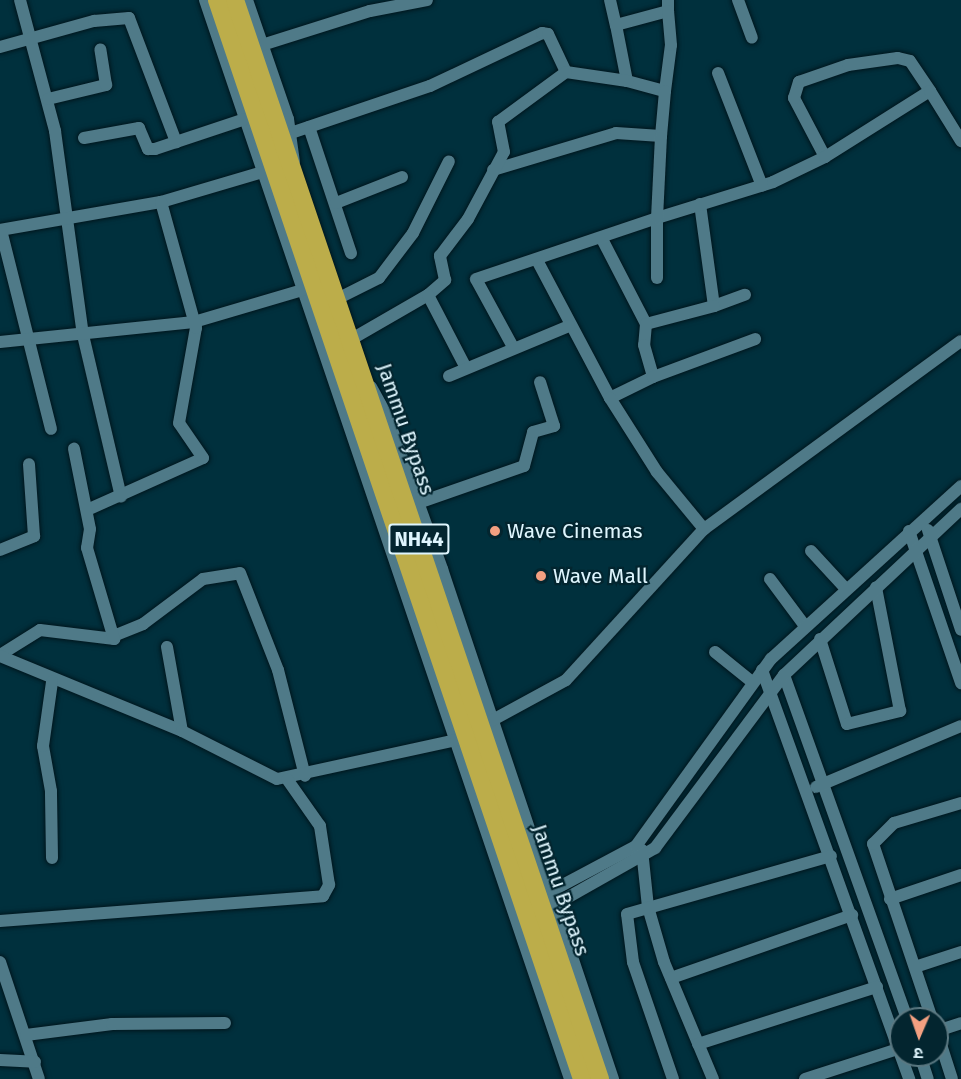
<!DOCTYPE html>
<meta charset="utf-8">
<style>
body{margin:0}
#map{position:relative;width:961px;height:1079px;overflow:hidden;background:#00303d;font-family:"Fira Sans","Noto Sans Devanagari",sans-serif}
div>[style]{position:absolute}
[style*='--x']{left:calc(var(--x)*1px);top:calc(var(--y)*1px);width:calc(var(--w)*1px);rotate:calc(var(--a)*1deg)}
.roads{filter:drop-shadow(0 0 2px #01161d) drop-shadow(0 0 2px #01161d)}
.minor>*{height:12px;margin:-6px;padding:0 6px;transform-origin:6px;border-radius:6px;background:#4f7a88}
.highway>*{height:18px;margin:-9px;padding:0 9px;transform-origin:9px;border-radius:9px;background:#bcad4a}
.dots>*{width:16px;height:16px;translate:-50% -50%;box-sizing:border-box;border:3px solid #03252f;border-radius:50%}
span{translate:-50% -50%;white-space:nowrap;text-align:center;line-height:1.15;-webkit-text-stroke:4.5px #03252f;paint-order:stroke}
.shield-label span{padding:2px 4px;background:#03252f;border:2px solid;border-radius:4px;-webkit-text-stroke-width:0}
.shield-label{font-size:20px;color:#def5fd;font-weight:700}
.street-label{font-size:21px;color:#def5fd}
.poi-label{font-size:21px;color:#def5fd}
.left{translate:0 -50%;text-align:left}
.north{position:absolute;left:889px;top:1007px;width:60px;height:60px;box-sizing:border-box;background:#03252f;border:2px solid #5b7881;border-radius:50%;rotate:182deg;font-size:16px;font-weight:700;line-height:24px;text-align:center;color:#def5fd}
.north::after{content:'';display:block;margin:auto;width:21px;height:27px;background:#f3a081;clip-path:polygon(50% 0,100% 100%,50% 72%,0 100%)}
</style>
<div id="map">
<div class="roads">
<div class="minor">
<i style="--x:20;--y:0;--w:136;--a:75"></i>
<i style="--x:55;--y:131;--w:206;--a:82.2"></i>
<i style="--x:83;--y:335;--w:166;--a:76.8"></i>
<i style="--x:205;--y:0;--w:1139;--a:71.31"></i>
<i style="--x:247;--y:0;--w:126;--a:71"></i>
<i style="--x:288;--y:119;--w:43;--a:82.1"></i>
<i style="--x:610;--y:0;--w:26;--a:77"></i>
<i style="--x:616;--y:25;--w:54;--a:-15.1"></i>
<i style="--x:668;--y:11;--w:11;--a:-90"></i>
<i style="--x:738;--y:0;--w:40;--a:69.8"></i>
<i style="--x:616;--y:25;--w:57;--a:78.9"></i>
<i style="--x:627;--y:81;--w:39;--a:15"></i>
<i style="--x:665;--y:91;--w:46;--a:-82.6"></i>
<i style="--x:671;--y:45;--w:34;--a:-95"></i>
<i style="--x:262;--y:45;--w:113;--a:-17.5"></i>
<i style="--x:370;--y:11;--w:58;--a:-10.9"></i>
<i style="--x:0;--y:47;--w:98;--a:-15.5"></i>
<i style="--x:94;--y:21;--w:35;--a:-5"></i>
<i style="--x:129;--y:18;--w:133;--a:69.2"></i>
<i style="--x:718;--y:73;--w:121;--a:68.7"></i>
<i style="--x:48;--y:99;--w:60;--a:-13.6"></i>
<i style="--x:106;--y:85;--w:36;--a:-99"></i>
<i style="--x:309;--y:127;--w:133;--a:71.6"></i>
<i style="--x:282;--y:136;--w:156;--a:-18.7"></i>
<i style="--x:430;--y:86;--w:124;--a:-25.3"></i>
<i style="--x:542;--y:33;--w:6;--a:9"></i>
<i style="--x:548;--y:34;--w:42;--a:64.7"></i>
<i style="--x:566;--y:72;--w:62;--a:8.4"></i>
<i style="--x:84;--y:138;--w:56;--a:-10.3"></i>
<i style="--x:139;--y:128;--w:23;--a:67"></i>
<i style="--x:148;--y:149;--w:7;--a:0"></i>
<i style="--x:155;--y:149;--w:95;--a:-18.4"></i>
<i style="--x:825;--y:157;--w:67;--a:-117.7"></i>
<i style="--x:794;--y:98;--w:17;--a:-73"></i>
<i style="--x:799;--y:82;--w:52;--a:-19.1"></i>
<i style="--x:848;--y:65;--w:50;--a:-8"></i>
<i style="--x:898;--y:58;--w:12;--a:14"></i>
<i style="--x:910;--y:61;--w:36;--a:56"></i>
<i style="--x:493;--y:170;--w:128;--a:-16.7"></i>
<i style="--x:616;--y:133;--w:45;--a:3.8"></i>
<i style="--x:661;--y:136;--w:45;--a:-84.9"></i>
<i style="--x:336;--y:203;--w:71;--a:-21.5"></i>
<i style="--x:700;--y:204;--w:103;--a:82.2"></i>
<i style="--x:714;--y:306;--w:33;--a:-20"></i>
<i style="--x:0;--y:230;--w:163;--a:-9.9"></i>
<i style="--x:161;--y:202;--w:106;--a:-16.4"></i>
<i style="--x:1;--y:230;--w:205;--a:75.9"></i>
<i style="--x:602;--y:239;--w:96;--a:62.6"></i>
<i style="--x:646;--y:324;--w:70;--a:-14.8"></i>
<i style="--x:538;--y:262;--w:154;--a:62.1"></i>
<i style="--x:610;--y:398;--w:48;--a:-26"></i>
<i style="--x:657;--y:278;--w:60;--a:-90"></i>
<i style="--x:657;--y:218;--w:121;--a:-17.2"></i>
<i style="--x:773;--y:182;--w:58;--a:-25.7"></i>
<i style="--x:825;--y:157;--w:124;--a:-32.2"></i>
<i style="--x:930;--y:91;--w:59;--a:58.2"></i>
<i style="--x:428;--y:295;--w:23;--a:-41"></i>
<i style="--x:445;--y:280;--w:25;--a:-102"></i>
<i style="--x:440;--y:256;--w:46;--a:-52.9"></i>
<i style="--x:468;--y:219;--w:76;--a:-61.8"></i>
<i style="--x:504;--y:152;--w:31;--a:-101"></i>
<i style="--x:498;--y:122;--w:84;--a:-36.3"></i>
<i style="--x:337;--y:299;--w:47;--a:-26.6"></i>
<i style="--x:379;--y:278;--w:56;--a:-52.9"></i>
<i style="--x:413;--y:233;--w:80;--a:-63.4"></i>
<i style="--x:646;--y:324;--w:21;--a:95"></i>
<i style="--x:644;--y:345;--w:33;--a:74"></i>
<i style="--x:653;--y:377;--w:109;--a:-20.4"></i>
<i style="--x:350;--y:340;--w:90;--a:-30"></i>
<i style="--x:428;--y:295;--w:82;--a:62.5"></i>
<i style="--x:0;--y:342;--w:195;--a:-5.9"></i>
<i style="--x:194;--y:322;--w:114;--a:-16.4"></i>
<i style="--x:513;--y:347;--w:77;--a:-118.6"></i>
<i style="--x:476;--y:279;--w:191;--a:-18.6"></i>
<i style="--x:657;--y:218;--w:82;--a:-87.2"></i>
<i style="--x:449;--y:376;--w:130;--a:-22.6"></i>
<i style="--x:371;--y:387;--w:33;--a:61"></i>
<i style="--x:387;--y:416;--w:163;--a:70.2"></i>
<i style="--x:442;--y:569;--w:538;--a:71.46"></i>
<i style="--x:610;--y:398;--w:88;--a:57.6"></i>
<i style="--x:657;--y:472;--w:74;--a:50.5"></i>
<i style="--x:418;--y:503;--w:112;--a:-19.2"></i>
<i style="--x:524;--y:466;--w:35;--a:-75"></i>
<i style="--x:533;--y:432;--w:22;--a:-16"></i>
<i style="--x:554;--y:426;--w:46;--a:-107.7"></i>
<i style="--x:87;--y:510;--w:127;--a:-24.1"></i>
<i style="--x:203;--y:458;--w:42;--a:-124.4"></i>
<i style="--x:179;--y:423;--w:97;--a:-79.9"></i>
<i style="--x:196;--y:328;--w:131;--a:-105.5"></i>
<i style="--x:928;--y:530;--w:105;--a:71.7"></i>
<i style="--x:909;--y:531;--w:161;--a:71.1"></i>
<i style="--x:0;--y:550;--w:37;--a:-22"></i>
<i style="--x:34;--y:536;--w:72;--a:-94"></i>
<i style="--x:811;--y:551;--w:50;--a:47.4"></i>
<i style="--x:770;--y:579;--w:59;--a:53.3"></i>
<i style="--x:116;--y:635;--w:29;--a:-22"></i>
<i style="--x:143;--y:624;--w:75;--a:-36.9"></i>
<i style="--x:203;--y:579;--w:37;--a:-9"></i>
<i style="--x:240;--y:573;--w:104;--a:68.6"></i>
<i style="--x:278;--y:670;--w:109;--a:75.7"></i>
<i style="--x:820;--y:639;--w:89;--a:72.4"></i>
<i style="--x:847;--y:724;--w:55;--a:-13.8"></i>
<i style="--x:900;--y:711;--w:126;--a:-101"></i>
<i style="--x:167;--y:647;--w:85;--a:79.9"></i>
<i style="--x:715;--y:652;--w:48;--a:39"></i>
<i style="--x:0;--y:655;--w:47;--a:-32"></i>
<i style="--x:40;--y:630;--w:75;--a:6.9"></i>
<i style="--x:114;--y:639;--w:95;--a:-106.5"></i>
<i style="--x:87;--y:548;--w:19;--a:-81"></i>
<i style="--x:90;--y:529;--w:82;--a:-101.3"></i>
<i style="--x:0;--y:656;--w:197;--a:22.4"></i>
<i style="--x:182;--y:731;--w:106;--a:26.8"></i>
<i style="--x:277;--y:779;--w:183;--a:-12.3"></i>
<i style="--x:456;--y:740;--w:125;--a:-28.6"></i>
<i style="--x:566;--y:680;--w:205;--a:-47.6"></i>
<i style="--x:704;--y:529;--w:318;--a:-36.2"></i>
<i style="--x:762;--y:670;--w:435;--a:70.2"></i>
<i style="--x:784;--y:675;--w:365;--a:70.3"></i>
<i style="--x:816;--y:787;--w:157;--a:-22.8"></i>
<i style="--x:642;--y:850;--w:57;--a:84"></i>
<i style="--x:648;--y:907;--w:57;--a:73.8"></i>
<i style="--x:664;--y:962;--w:127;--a:67.3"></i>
<i style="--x:52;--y:858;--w:67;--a:-90.9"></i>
<i style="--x:51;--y:791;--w:46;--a:-100.1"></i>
<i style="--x:43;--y:746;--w:65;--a:-82"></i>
<i style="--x:544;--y:895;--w:104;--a:-28"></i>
<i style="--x:636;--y:846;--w:231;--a:-54.2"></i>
<i style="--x:771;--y:659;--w:257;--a:-42.3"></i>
<i style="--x:890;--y:899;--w:75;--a:-18.7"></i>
<i style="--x:549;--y:908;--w:122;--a:-29.5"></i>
<i style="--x:655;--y:848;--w:216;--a:-53.3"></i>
<i style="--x:784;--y:675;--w:243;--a:-43.2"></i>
<i style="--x:0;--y:921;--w:324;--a:-4.4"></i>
<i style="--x:323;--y:896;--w:13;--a:-61"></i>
<i style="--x:329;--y:885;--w:60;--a:-98.7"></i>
<i style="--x:320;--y:826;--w:57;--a:-125.1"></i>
<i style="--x:0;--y:962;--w:123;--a:71.6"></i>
<i style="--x:915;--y:967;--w:48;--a:-18.1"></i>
<i style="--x:671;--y:978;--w:192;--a:-19.2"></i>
<i style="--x:932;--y:1019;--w:185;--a:-108.6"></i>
<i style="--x:873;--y:844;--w:30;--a:-45"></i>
<i style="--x:894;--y:823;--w:70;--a:-16.6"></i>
<i style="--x:937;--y:1031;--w:25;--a:-18"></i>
<i style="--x:937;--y:1032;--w:49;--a:72.3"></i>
<i style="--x:26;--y:1035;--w:87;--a:-7.3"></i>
<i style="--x:112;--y:1024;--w:113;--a:-0.5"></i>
<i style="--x:698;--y:1044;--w:188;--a:-17.7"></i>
<i style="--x:920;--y:1055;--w:25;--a:72"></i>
<i style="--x:0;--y:1060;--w:35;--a:3"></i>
<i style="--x:673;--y:1079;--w:124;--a:-108.9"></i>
<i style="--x:633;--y:962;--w:48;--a:-97.1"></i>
<i style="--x:627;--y:914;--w:212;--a:-15.9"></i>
<i style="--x:805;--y:1079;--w:98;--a:-17.9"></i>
</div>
<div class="highway">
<i style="--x:217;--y:0;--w:1139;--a:71.31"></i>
<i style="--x:235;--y:0;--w:1139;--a:71.31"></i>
</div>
</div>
<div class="dots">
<i style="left:495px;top:531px;background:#f3a081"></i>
<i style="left:541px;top:576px;background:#f3a081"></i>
</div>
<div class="shield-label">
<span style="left:419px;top:539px">NH44</span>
</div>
<div class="street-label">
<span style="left:406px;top:429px;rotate:71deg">Jammu Bypass</span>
<span style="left:561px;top:890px;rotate:71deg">Jammu Bypass</span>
</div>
<div class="poi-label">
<span class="left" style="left:507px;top:531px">Wave Cinemas</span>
<span class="left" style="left:553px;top:576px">Wave Mall</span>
</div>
<div class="north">उ</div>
</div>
